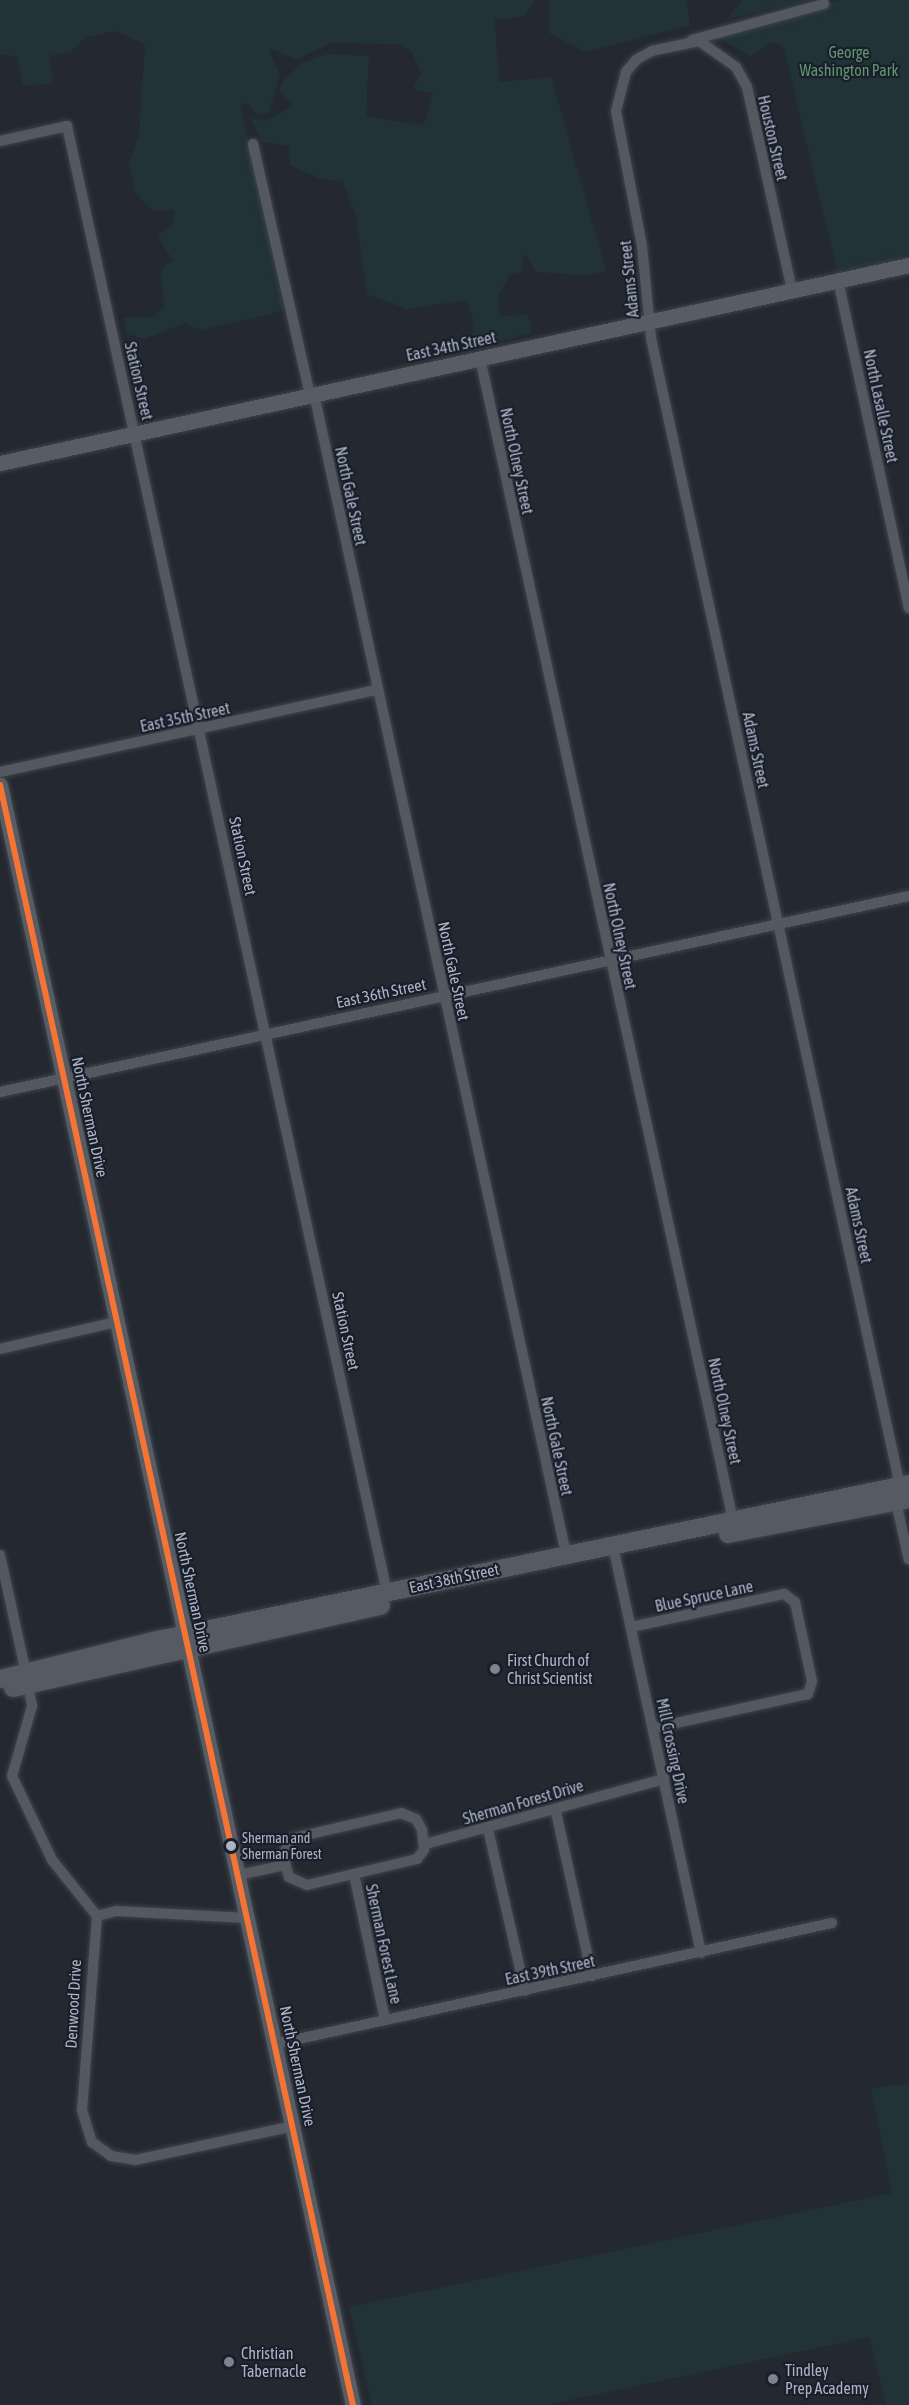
<!DOCTYPE html>
<style>
body{margin:0}
#map{position:relative;width:909px;height:2405px;overflow:hidden;background:#242931;font-family:"Asap Condensed",sans-serif}
div>[style]{position:absolute}
[style*='--x']{left:calc(var(--x)*1px);top:calc(var(--y)*1px);width:calc(var(--w)*1px);rotate:calc(var(--a)*1deg)}
.green>*{inset:0;background:#213336}
.roads{filter:drop-shadow(0 0 2px #40434a) drop-shadow(0 0 2px #40434a)}
.minor>*{height:10px;margin:-5px;padding:0 5px;transform-origin:5px;border-radius:5px;background:#545860}
.secondary>*{height:15px;margin:-7.5px;padding:0 7.5px;transform-origin:7.5px;border-radius:7.5px;background:#575c65}
.primary>*{height:18px;margin:-9px;padding:0 9px;transform-origin:9px;border-radius:9px;background:#565a62}
.bus-1>*{height:6px;margin:-3px;padding:0 3px;transform-origin:3px;border-radius:3px;background:#f57335}
.dots>*{width:16px;height:16px;translate:-50% -50%;box-sizing:border-box;border:3px solid #181f2b;border-radius:50%}
span{translate:-50% -50%;white-space:nowrap;text-align:center;line-height:1.15;-webkit-text-stroke:4.5px #181f2b;paint-order:stroke}
.bus-label{font-size:14px;color:#acb4c4}
.left{translate:0 -50%;text-align:left}
.park-label{font-size:16px;color:#639470}
.street-label{font-size:16px;color:#acb4c4}
.poi-label{font-size:16px;color:#acb4c4}
</style>
<div id="map">
<div class="green">
<i style="clip-path:polygon(0 0,535px 0,524px 17px,495px 19px,499px 82px,551px 77px,606px 271px,585px 275px,536px 272px,525px 253px,521px 272px,511px 274px,499px 293px,500px 317px,528px 314px,532px 333px,472px 347px,474px 324px,467px 300px,407px 309px,367px 294px,356px 217px,343px 181px,318px 178px,290px 165px,289px 146px,262px 142px,251px 118px,265px 121px,293px 106px,279px 91px,283px 81px,302px 63px,327px 54px,369px 56px,366px 117px,424px 125px,433px 93px,413px 89px,421px 73px,412px 52px,401px 44px,331px 43px,297px 59px,268px 48px,280px 75px,269px 112px,258px 115px,247px 103px,240px 105px,287px 310px,200px 330px,186px 323px,144px 339px,127px 334px,123px 318px,153px 317px,164px 307px,161px 270px,173px 260px,157px 236px,173px 225px,174px 209px,156px 211px,144px 203px,135px 191px,129px 163px,139px 136px,145px 44px,115px 31px,86px 37px,71px 52px,49px 56px,53px 83px,23px 86px,17px 56px,0 55px)"></i>
<i style="clip-path:polygon(549px 0,687px 0,690px 25px,585px 52px,549px 33px)"></i>
<i style="clip-path:polygon(743px 0,812px 0,726px 19px)"></i>
<i style="clip-path:polygon(841px 0,909px 0,909px 255px,837px 271px,784px 48px,773px 41px,751px 56px,711px 34px)"></i>
<i style="clip-path:polygon(909px 2084px,909px 2405px,886px 2405px,869px 2337px,546px 2405px,372px 2405px,349px 2307px,892px 2193px,871px 2088px)"></i>
</div>
<div class="roads">
<div class="minor">
<i style="--x:692;--y:40;--w:137;--a:-15.3"></i>
<i style="--x:0;--y:141;--w:69;--a:-12.6"></i>
<i style="--x:67;--y:126;--w:1501;--a:77.69"></i>
<i style="--x:253;--y:144;--w:257;--a:77.2"></i>
<i style="--x:838;--y:280;--w:336;--a:77.8"></i>
<i style="--x:792;--y:290;--w:208;--a:-102.5"></i>
<i style="--x:747;--y:87;--w:23;--a:-119"></i>
<i style="--x:736;--y:67;--w:45;--a:-144.9"></i>
<i style="--x:699;--y:41;--w:48;--a:168"></i>
<i style="--x:652;--y:51;--w:18;--a:151"></i>
<i style="--x:636;--y:60;--w:16;--a:130"></i>
<i style="--x:626;--y:72;--w:40;--a:104.4"></i>
<i style="--x:616;--y:111;--w:137;--a:79.1"></i>
<i style="--x:642;--y:246;--w:92;--a:84.4"></i>
<i style="--x:651;--y:338;--w:1175;--a:77.76"></i>
<i style="--x:480;--y:358;--w:1189;--a:77.72"></i>
<i style="--x:314;--y:394;--w:1187;--a:77.74"></i>
<i style="--x:0;--y:772;--w:386;--a:-12.3"></i>
<i style="--x:0;--y:1092;--w:930;--a:-12.17"></i>
<i style="--x:0;--y:1349;--w:119;--a:-13.1"></i>
<i style="--x:896;--y:1502;--w:59;--a:77.4"></i>
<i style="--x:0;--y:1555;--w:121;--a:77.6"></i>
<i style="--x:615;--y:1555;--w:407;--a:77.8"></i>
<i style="--x:631;--y:1627;--w:157;--a:-12.2"></i>
<i style="--x:784;--y:1594;--w:14;--a:36"></i>
<i style="--x:795;--y:1602;--w:81;--a:77.9"></i>
<i style="--x:812;--y:1681;--w:14;--a:107"></i>
<i style="--x:808;--y:1694;--w:159;--a:167.6"></i>
<i style="--x:28;--y:1685;--w:21;--a:79"></i>
<i style="--x:32;--y:1706;--w:73;--a:105.9"></i>
<i style="--x:12;--y:1776;--w:93;--a:64.5"></i>
<i style="--x:52;--y:1860;--w:72;--a:51.2"></i>
<i style="--x:556;--y:1812;--w:168;--a:77.6"></i>
<i style="--x:401;--y:1813;--w:16;--a:22"></i>
<i style="--x:416;--y:1819;--w:13;--a:61"></i>
<i style="--x:422;--y:1830;--w:20;--a:84"></i>
<i style="--x:424;--y:1850;--w:11;--a:128"></i>
<i style="--x:417;--y:1859;--w:113;--a:166.7"></i>
<i style="--x:307;--y:1885;--w:20;--a:-156"></i>
<i style="--x:289;--y:1877;--w:24;--a:-105"></i>
<i style="--x:283;--y:1854;--w:19;--a:-58"></i>
<i style="--x:293;--y:1838;--w:111;--a:-13"></i>
<i style="--x:488;--y:1829;--w:166;--a:77.1"></i>
<i style="--x:425;--y:1844;--w:248;--a:-15.2"></i>
<i style="--x:354;--y:1874;--w:149;--a:78"></i>
<i style="--x:238;--y:1875;--w:48;--a:-12"></i>
<i style="--x:97;--y:1916;--w:195;--a:94.4"></i>
<i style="--x:82;--y:2110;--w:34;--a:73"></i>
<i style="--x:92;--y:2142;--w:24;--a:36"></i>
<i style="--x:111;--y:2156;--w:24;--a:9"></i>
<i style="--x:135;--y:2160;--w:162;--a:-12.1"></i>
<i style="--x:97;--y:1916;--w:20;--a:-15"></i>
<i style="--x:116;--y:1911;--w:131;--a:3.1"></i>
<i style="--x:275;--y:2044;--w:570;--a:-12.26"></i>
</div>
<div class="secondary">
<i style="--x:0;--y:463;--w:930;--a:-12.29"></i>
<i style="--x:0;--y:785;--w:1658;--a:77.71"></i>
</div>
<div class="primary">
<i style="--x:728;--y:1534;--w:184;--a:-10.9"></i>
<i style="--x:0;--y:1679;--w:163;--a:-13.9"></i>
<i style="--x:158;--y:1640;--w:767;--a:-11.73"></i>
<i style="--x:13;--y:1688;--w:377;--a:-12.6"></i>
</div>
</div>
<div class="bus-1">
<i style="--x:0;--y:785;--w:1658;--a:77.71"></i>
</div>
<div class="dots">
<i style="left:495px;top:1669px;background:#7c8391"></i>
<i style="left:231px;top:1846px;background:#acb4c4"></i>
<i style="left:229px;top:2362px;background:#7c8391"></i>
<i style="left:773px;top:2379px;background:#7c8391"></i>
</div>
<div class="bus-label">
<span class="left" style="left:242px;top:1846px">Sherman and<br>Sherman Forest</span>
</div>
<div class="park-label">
<span style="left:849px;top:61px">George<br>Washington Park</span>
</div>
<div class="street-label">
<span style="left:773px;top:138px;rotate:77deg">Houston Street</span>
<span style="left:629px;top:279px;rotate:-96deg">Adams Street</span>
<span style="left:451px;top:346px;rotate:-12deg">East 34th Street</span>
<span style="left:139px;top:381px;rotate:77deg">Station Street</span>
<span style="left:881px;top:406px;rotate:78deg">North Lasalle Street</span>
<span style="left:517px;top:461px;rotate:78deg">North Olney Street</span>
<span style="left:351px;top:496px;rotate:78deg">North Gale Street</span>
<span style="left:185px;top:717px;rotate:-12deg">East 35th Street</span>
<span style="left:756px;top:750px;rotate:78deg">Adams Street</span>
<span style="left:243px;top:856px;rotate:78deg">Station Street</span>
<span style="left:620px;top:936px;rotate:78deg">North Olney Street</span>
<span style="left:454px;top:971px;rotate:78deg">North Gale Street</span>
<span style="left:381px;top:993px;rotate:-12deg">East 36th Street</span>
<span style="left:90px;top:1117px;rotate:78deg">North Sherman Drive</span>
<span style="left:859px;top:1225px;rotate:78deg">Adams Street</span>
<span style="left:346px;top:1331px;rotate:78deg">Station Street</span>
<span style="left:725px;top:1411px;rotate:78deg">North Olney Street</span>
<span style="left:557px;top:1446px;rotate:78deg">North Gale Street</span>
<span style="left:454px;top:1578px;rotate:-12deg">East 38th Street</span>
<span style="left:193px;top:1592px;rotate:78deg">North Sherman Drive</span>
<span style="left:704px;top:1596px;rotate:-12deg">Blue Spruce Lane</span>
<span style="left:673px;top:1751px;rotate:78deg">Mill Crossing Drive</span>
<span style="left:523px;top:1802px;rotate:-16deg">Sherman Forest Drive</span>
<span style="left:384px;top:1944px;rotate:78deg">Sherman Forest Lane</span>
<span style="left:550px;top:1970px;rotate:-12deg">East 39th Street</span>
<span style="left:73px;top:2004px;rotate:-87deg">Denwood Drive</span>
<span style="left:298px;top:2066px;rotate:78deg">North Sherman Drive</span>
</div>
<div class="poi-label">
<span class="left" style="left:507px;top:1669px">First Church of<br>Christ Scientist</span>
<span class="left" style="left:241px;top:2362px">Christian<br>Tabernacle</span>
<span class="left" style="left:785px;top:2379px">Tindley<br>Prep Academy</span>
</div>
</div>
